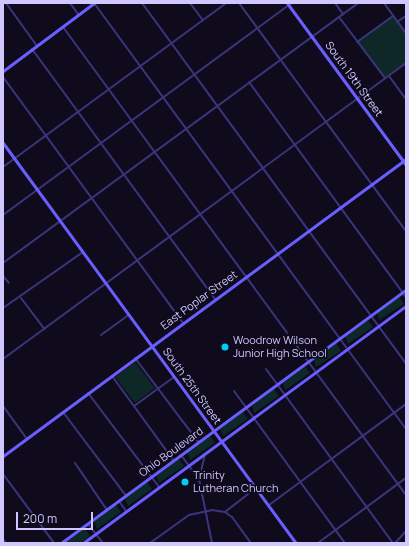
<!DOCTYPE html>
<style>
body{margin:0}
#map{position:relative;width:409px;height:546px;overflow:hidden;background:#0f0b1d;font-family:Manrope,sans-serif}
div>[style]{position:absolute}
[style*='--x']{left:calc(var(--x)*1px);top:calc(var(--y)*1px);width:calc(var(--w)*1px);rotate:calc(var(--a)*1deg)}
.green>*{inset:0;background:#0e2727}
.street>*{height:2px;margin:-1px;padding:0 1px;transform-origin:1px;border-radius:1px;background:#3b357d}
.secondary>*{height:3px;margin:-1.5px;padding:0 1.5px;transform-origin:1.5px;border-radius:1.5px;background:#6a5eff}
.dots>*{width:11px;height:11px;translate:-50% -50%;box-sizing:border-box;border:2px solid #0f0b1d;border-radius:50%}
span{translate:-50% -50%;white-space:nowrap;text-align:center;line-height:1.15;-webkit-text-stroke:3.5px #0f0b1d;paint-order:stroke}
.street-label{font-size:11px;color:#d0c7ff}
.poi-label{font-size:11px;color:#d0c7ff}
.left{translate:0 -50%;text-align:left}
.frame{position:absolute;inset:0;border:4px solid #d0c7ff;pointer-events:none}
.scale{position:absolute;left:16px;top:512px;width:77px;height:18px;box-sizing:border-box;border:2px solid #d0c7ff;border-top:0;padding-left:5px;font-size:12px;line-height:14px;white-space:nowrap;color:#d0c7ff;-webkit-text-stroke:3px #0f0b1d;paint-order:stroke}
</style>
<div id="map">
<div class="green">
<i style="clip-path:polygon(393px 16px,406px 33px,406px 63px,385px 78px,357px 42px)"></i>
<i style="clip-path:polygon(399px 297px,404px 304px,379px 320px,377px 313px)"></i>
<i style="clip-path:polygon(368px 320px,373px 327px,348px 344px,345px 336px)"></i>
<i style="clip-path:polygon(336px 343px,341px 351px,316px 367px,314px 360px)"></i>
<i style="clip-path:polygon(135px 362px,155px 388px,135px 403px,115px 377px)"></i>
<i style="clip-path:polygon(305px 366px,310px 373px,285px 390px,283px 383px)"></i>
<i style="clip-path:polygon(274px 389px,279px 396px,254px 413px,252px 406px)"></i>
<i style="clip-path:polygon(243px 412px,248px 419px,223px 436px,220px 429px)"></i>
<i style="clip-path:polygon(210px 436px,215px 443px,190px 460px,187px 452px)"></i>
<i style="clip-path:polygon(179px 459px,184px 466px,159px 483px,156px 476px)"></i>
<i style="clip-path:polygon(147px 482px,152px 489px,128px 506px,125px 499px)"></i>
<i style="clip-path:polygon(116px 505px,121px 512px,97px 529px,94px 522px)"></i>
<i style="clip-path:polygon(85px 528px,90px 536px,80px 543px,65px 543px)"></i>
</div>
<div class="street">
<i style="--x:6;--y:3;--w:53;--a:54.2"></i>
<i style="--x:70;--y:3;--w:14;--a:54"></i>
<i style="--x:94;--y:3;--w:528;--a:53.78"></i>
<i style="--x:142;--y:3;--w:447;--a:53.8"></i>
<i style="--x:190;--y:3;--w:21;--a:53"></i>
<i style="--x:239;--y:3;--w:283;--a:53.8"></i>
<i style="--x:335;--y:3;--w:14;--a:54"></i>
<i style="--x:384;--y:3;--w:37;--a:54"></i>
<i style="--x:339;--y:17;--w:76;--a:53"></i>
<i style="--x:397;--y:22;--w:11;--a:-34"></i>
<i style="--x:63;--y:27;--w:580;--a:53.76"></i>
<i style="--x:357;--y:42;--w:44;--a:-35.8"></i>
<i style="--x:32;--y:49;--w:310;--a:53.8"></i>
<i style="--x:389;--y:76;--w:29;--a:54"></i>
<i style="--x:3;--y:77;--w:305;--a:53.8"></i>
<i style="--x:249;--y:82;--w:266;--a:53.9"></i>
<i style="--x:3;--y:167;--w:277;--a:-36.3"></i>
<i style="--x:3;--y:215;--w:358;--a:-36.3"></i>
<i style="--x:3;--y:263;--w:440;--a:-36.2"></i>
<i style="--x:3;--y:276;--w:9;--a:49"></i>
<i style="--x:21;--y:298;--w:39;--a:53"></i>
<i style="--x:3;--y:308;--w:98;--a:-35"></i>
<i style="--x:101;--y:335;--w:34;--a:-36"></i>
<i style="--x:135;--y:358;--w:106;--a:53"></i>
<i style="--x:3;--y:359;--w:500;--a:-36.3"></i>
<i style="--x:266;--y:369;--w:215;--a:53.9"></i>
<i style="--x:112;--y:376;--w:105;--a:53.9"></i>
<i style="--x:234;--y:391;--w:188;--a:53.9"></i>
<i style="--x:88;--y:393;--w:118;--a:52.9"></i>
<i style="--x:3;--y:406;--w:41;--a:54"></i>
<i style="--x:134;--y:406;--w:49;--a:-35.9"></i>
<i style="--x:63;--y:412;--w:105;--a:53.1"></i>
<i style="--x:205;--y:454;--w:26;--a:103"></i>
<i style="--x:199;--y:479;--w:65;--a:78.5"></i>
<i style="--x:181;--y:455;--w:29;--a:54"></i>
<i style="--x:75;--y:463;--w:57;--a:55.8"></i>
<i style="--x:3;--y:474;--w:86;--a:53.5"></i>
<i style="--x:119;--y:501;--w:12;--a:55"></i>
<i style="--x:269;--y:505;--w:170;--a:-36.4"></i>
<i style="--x:225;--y:512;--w:39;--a:-38"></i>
<i style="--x:88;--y:524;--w:24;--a:52"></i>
<i style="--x:3;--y:539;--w:5;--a:53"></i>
<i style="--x:150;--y:543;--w:48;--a:-35.7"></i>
<i style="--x:189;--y:515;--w:24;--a:-12"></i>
<i style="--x:212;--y:510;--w:13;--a:9"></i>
<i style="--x:225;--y:512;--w:9;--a:36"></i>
<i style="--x:232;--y:517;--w:32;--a:54"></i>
<i style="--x:318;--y:543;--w:109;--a:-36.5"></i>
<i style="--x:395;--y:543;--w:16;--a:-47"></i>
</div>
<div class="secondary">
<i style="--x:287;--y:3;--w:201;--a:53.7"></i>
<i style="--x:3;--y:71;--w:114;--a:-36.8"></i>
<i style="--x:3;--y:143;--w:496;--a:53.8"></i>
<i style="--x:3;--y:456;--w:501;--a:-36.39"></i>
<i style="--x:61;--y:543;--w:428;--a:-36.3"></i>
<i style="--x:83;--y:543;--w:401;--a:-36.3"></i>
</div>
<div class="dots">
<i style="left:225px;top:347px;background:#00cdf2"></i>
<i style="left:185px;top:482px;background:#00cdf2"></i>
</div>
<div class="street-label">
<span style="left:354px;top:79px;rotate:54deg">South 19th Street</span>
<span style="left:199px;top:300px;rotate:-36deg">East Poplar Street</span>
<span style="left:192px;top:386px;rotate:54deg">South 25th Street</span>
<span style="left:171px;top:452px;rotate:-36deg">Ohio Boulevard</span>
</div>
<div class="poi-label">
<span class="left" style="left:233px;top:347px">Woodrow Wilson<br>Junior High School</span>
<span class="left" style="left:193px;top:482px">Trinity<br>Lutheran Church</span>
</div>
<div class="frame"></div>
<div class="scale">200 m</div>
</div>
